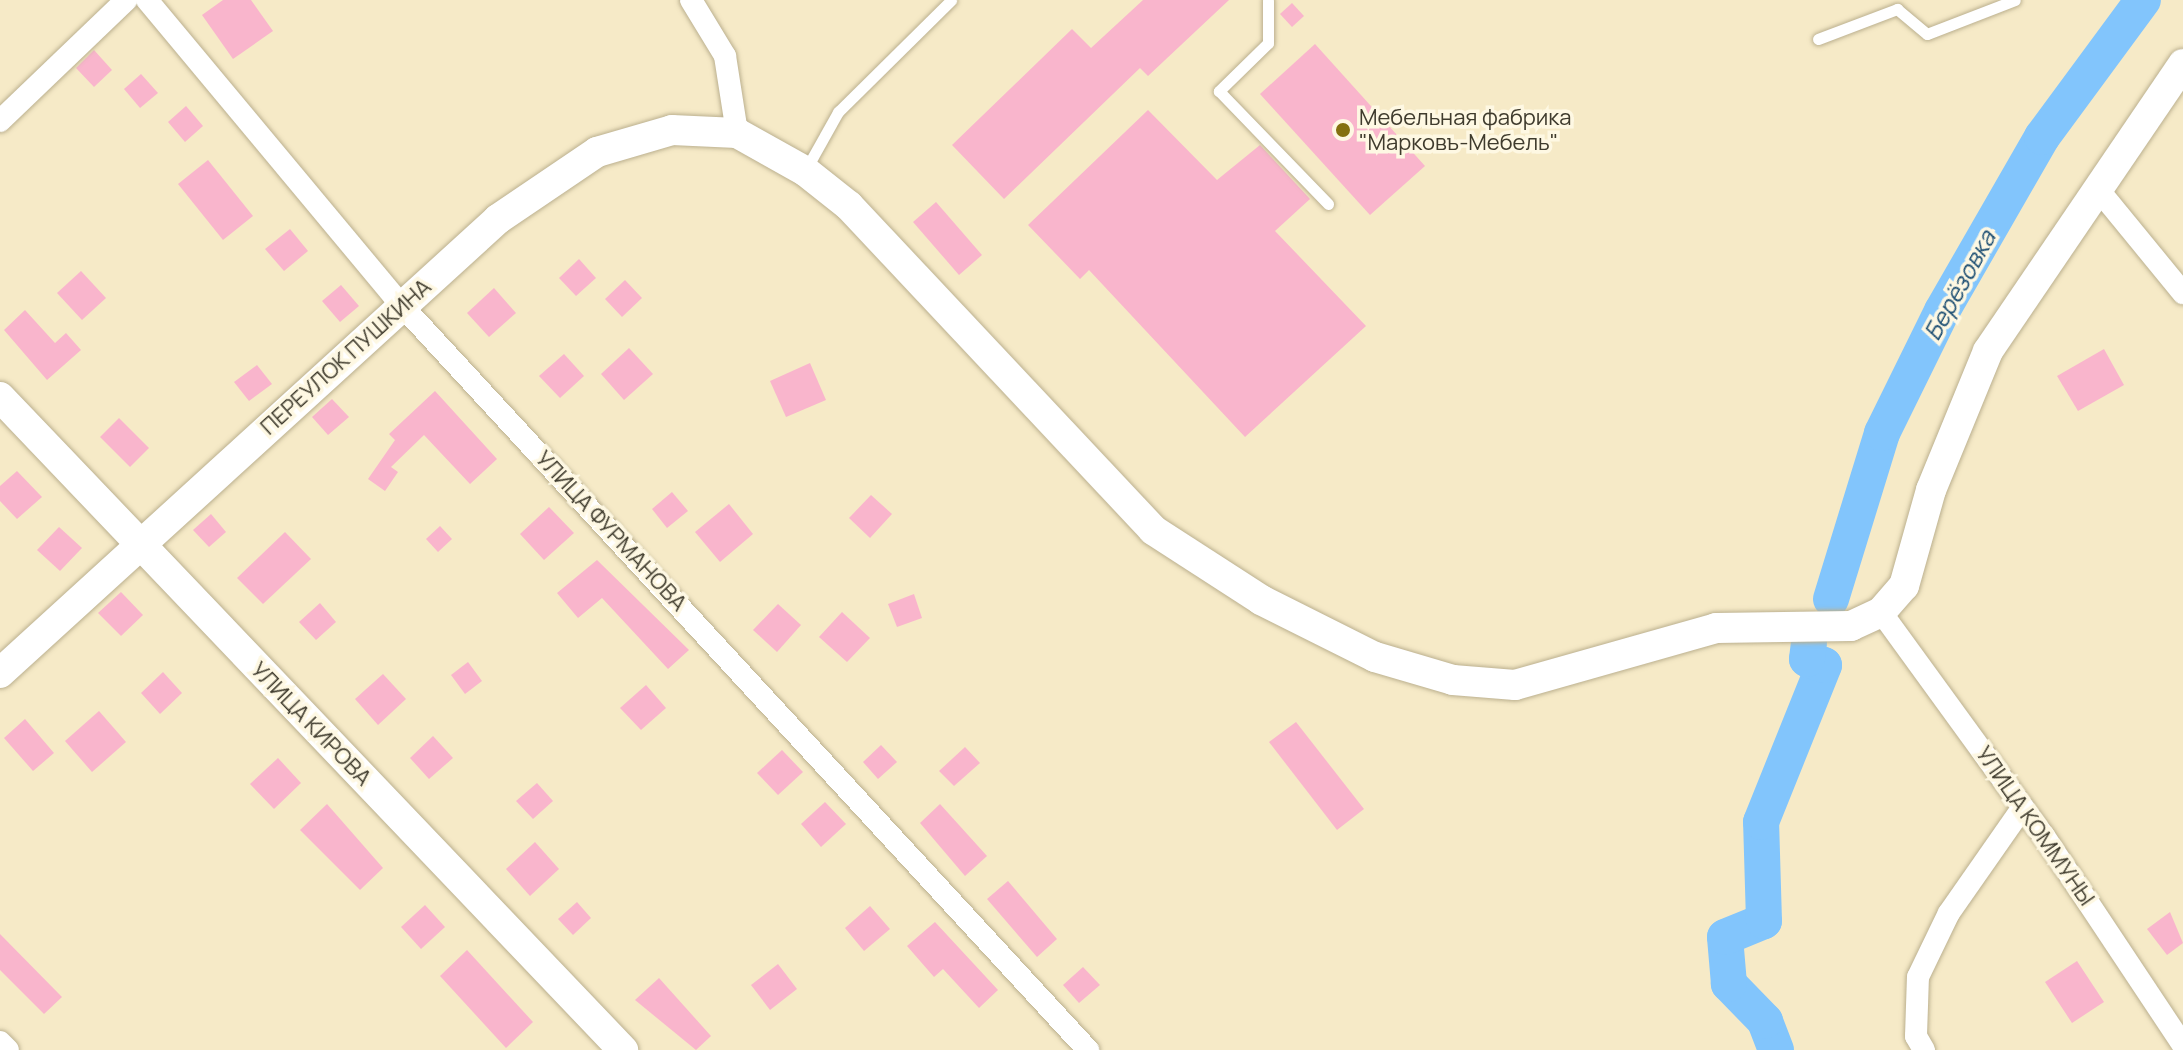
<!DOCTYPE html>
<meta charset="utf-8">
<style>
body{margin:0}
#map{position:relative;width:2183px;height:1050px;overflow:hidden;background:#f6eac7;font-family:Manrope,sans-serif}
div>[style]{position:absolute}
[style*='--x']{left:calc(var(--x)*1px);top:calc(var(--y)*1px);width:calc(var(--w)*1px);rotate:calc(var(--a)*1deg)}
.river>*{height:36px;margin:-18px;padding:0 18px;transform-origin:18px;border-radius:18px;background:#82c5fc}
.building>*{inset:0;background:#f9b5cc}
.roads{filter:drop-shadow(0 0 2px #bbb08f) drop-shadow(0 0 2px #bbb08f)}
.lane>*{height:11px;margin:-5.5px;padding:0 5.5px;transform-origin:5.5px;border-radius:5.5px;background:#fff}
.street>*{height:22px;margin:-11px;padding:0 11px;transform-origin:11px;border-radius:11px;background:#fff}
.secondary>*{height:30px;margin:-15px;padding:0 15px;transform-origin:15px;border-radius:15px;background:#fff}
.dots>*{width:22px;height:22px;translate:-50% -50%;box-sizing:border-box;border:4px solid #fef8e3;border-radius:50%}
span{translate:-50% -50%;white-space:nowrap;text-align:center;line-height:1.15;-webkit-text-stroke:7px #fef8e3;paint-order:stroke}
.poi-label{font-size:22px;color:#3f3b2d}
.left{translate:0 -50%;text-align:left}
.street-label{font-size:22px;color:#3f3b2d}
.water-label{font-size:24px;color:#1e4f73;font-style:italic}
</style>
<div id="map">
<div class="river">
<i style="--x:1831;--y:599;--w:174;--a:-72.9"></i>
<i style="--x:1882;--y:433;--w:136;--a:-63.8"></i>
<i style="--x:1942;--y:311;--w:201;--a:-60.1"></i>
<i style="--x:2042;--y:137;--w:170;--a:-53.6"></i>
<i style="--x:1776;--y:1050;--w:31;--a:-111"></i>
<i style="--x:1765;--y:1021;--w:52;--a:-134.2"></i>
<i style="--x:1729;--y:984;--w:47;--a:-94.9"></i>
<i style="--x:1725;--y:937;--w:42;--a:-22.3"></i>
<i style="--x:1764;--y:921;--w:99;--a:-91.7"></i>
<i style="--x:1761;--y:822;--w:169;--a:-68.1"></i>
<i style="--x:1824;--y:665;--w:18;--a:-161"></i>
<i style="--x:1807;--y:659;--w:16;--a:-83"></i>
</div>
<div class="building">
<i style="clip-path:polygon(223px 0,251px 0,273px 31px,233px 59px,202px 15px)"></i>
<i style="clip-path:polygon(1143px 0,1229px 0,1148px 76px,1140px 68px,1004px 199px,952px 145px,1072px 29px,1091px 48px)"></i>
<i style="clip-path:polygon(1292px 3px,1304px 16px,1292px 27px,1280px 14px)"></i>
<i style="clip-path:polygon(1315px 44px,1425px 166px,1370px 215px,1260px 94px)"></i>
<i style="clip-path:polygon(94px 50px,112px 70px,94px 87px,76px 68px)"></i>
<i style="clip-path:polygon(141px 74px,158px 93px,140px 108px,124px 89px)"></i>
<i style="clip-path:polygon(186px 106px,203px 126px,185px 142px,168px 122px)"></i>
<i style="clip-path:polygon(1148px 110px,1217px 180px,1260px 145px,1310px 199px,1275px 231px,1366px 326px,1245px 437px,1089px 270px,1080px 279px,1028px 225px)"></i>
<i style="clip-path:polygon(208px 160px,253px 216px,223px 240px,178px 184px)"></i>
<i style="clip-path:polygon(936px 202px,982px 255px,959px 275px,913px 222px)"></i>
<i style="clip-path:polygon(290px 229px,308px 251px,284px 271px,265px 249px)"></i>
<i style="clip-path:polygon(579px 259px,596px 278px,576px 296px,559px 278px)"></i>
<i style="clip-path:polygon(81px 271px,106px 298px,82px 320px,57px 293px)"></i>
<i style="clip-path:polygon(625px 280px,642px 298px,622px 317px,605px 299px)"></i>
<i style="clip-path:polygon(341px 285px,359px 306px,340px 322px,322px 301px)"></i>
<i style="clip-path:polygon(494px 288px,516px 313px,489px 337px,467px 313px)"></i>
<i style="clip-path:polygon(25px 310px,55px 343px,66px 333px,81px 350px,47px 380px,4px 330px)"></i>
<i style="clip-path:polygon(629px 348px,653px 374px,624px 400px,601px 374px)"></i>
<i style="clip-path:polygon(2104px 349px,2124px 385px,2078px 411px,2057px 376px)"></i>
<i style="clip-path:polygon(564px 354px,584px 376px,560px 398px,539px 376px)"></i>
<i style="clip-path:polygon(810px 363px,826px 400px,786px 417px,770px 381px)"></i>
<i style="clip-path:polygon(257px 365px,272px 384px,249px 401px,234px 382px)"></i>
<i style="clip-path:polygon(435px 391px,497px 459px,470px 484px,424px 435px,391px 467px,398px 472px,385px 491px,368px 479px,395px 440px,389px 434px)"></i>
<i style="clip-path:polygon(332px 399px,349px 417px,328px 435px,312px 417px)"></i>
<i style="clip-path:polygon(119px 418px,149px 448px,130px 467px,100px 437px)"></i>
<i style="clip-path:polygon(17px 471px,42px 497px,17px 519px,0 501px,0 486px)"></i>
<i style="clip-path:polygon(672px 492px,688px 511px,667px 528px,652px 509px)"></i>
<i style="clip-path:polygon(871px 495px,892px 514px,870px 538px,849px 518px)"></i>
<i style="clip-path:polygon(729px 504px,753px 534px,720px 562px,695px 532px)"></i>
<i style="clip-path:polygon(549px 507px,574px 533px,544px 560px,520px 534px)"></i>
<i style="clip-path:polygon(211px 514px,226px 532px,209px 547px,193px 530px)"></i>
<i style="clip-path:polygon(440px 526px,452px 539px,438px 552px,426px 539px)"></i>
<i style="clip-path:polygon(59px 527px,82px 548px,60px 571px,37px 550px)"></i>
<i style="clip-path:polygon(285px 532px,311px 559px,263px 604px,237px 578px)"></i>
<i style="clip-path:polygon(597px 560px,689px 650px,668px 669px,602px 598px,578px 618px,557px 593px)"></i>
<i style="clip-path:polygon(121px 592px,143px 615px,121px 636px,98px 613px)"></i>
<i style="clip-path:polygon(914px 594px,922px 618px,897px 627px,888px 604px)"></i>
<i style="clip-path:polygon(320px 603px,336px 622px,316px 640px,299px 622px)"></i>
<i style="clip-path:polygon(778px 604px,801px 625px,777px 652px,753px 630px)"></i>
<i style="clip-path:polygon(842px 612px,870px 638px,847px 662px,819px 637px)"></i>
<i style="clip-path:polygon(468px 662px,482px 681px,465px 694px,451px 675px)"></i>
<i style="clip-path:polygon(163px 672px,182px 693px,160px 714px,141px 693px)"></i>
<i style="clip-path:polygon(383px 674px,406px 699px,378px 725px,355px 699px)"></i>
<i style="clip-path:polygon(646px 685px,666px 708px,641px 730px,620px 708px)"></i>
<i style="clip-path:polygon(99px 711px,126px 742px,92px 772px,65px 741px)"></i>
<i style="clip-path:polygon(25px 719px,54px 753px,33px 771px,4px 738px)"></i>
<i style="clip-path:polygon(1296px 722px,1364px 809px,1337px 830px,1269px 742px)"></i>
<i style="clip-path:polygon(433px 736px,453px 758px,429px 779px,410px 758px)"></i>
<i style="clip-path:polygon(881px 745px,897px 762px,878px 779px,863px 762px)"></i>
<i style="clip-path:polygon(965px 747px,980px 763px,954px 786px,939px 771px)"></i>
<i style="clip-path:polygon(782px 750px,803px 772px,778px 795px,757px 773px)"></i>
<i style="clip-path:polygon(278px 758px,301px 783px,274px 809px,250px 784px)"></i>
<i style="clip-path:polygon(537px 783px,553px 801px,533px 819px,516px 801px)"></i>
<i style="clip-path:polygon(825px 802px,846px 824px,821px 847px,801px 824px)"></i>
<i style="clip-path:polygon(327px 804px,383px 868px,360px 890px,300px 830px)"></i>
<i style="clip-path:polygon(940px 804px,987px 856px,965px 876px,920px 823px)"></i>
<i style="clip-path:polygon(535px 842px,559px 869px,530px 896px,506px 869px)"></i>
<i style="clip-path:polygon(1008px 881px,1057px 939px,1037px 957px,987px 899px)"></i>
<i style="clip-path:polygon(577px 902px,591px 918px,573px 935px,558px 919px)"></i>
<i style="clip-path:polygon(425px 905px,445px 927px,421px 949px,401px 927px)"></i>
<i style="clip-path:polygon(870px 906px,890px 929px,864px 951px,845px 928px)"></i>
<i style="clip-path:polygon(2170px 912px,2183px 943px,2167px 955px,2147px 929px)"></i>
<i style="clip-path:polygon(935px 922px,998px 990px,979px 1008px,943px 969px,934px 977px,907px 946px)"></i>
<i style="clip-path:polygon(0 934px,62px 997px,44px 1014px,0 970px)"></i>
<i style="clip-path:polygon(467px 950px,533px 1022px,506px 1048px,440px 976px)"></i>
<i style="clip-path:polygon(2077px 961px,2104px 1002px,2072px 1023px,2045px 982px)"></i>
<i style="clip-path:polygon(778px 964px,797px 989px,770px 1010px,751px 985px)"></i>
<i style="clip-path:polygon(1083px 967px,1100px 985px,1079px 1003px,1063px 985px)"></i>
<i style="clip-path:polygon(659px 978px,711px 1036px,696px 1050px,635px 1000px)"></i>
</div>
<div class="roads">
<div class="lane">
<i style="--x:1268;--y:0;--w:43;--a:90"></i>
<i style="--x:1268;--y:43;--w:69;--a:135.6"></i>
<i style="--x:1219;--y:91;--w:157;--a:46"></i>
<i style="--x:1818;--y:39;--w:85;--a:-20.8"></i>
<i style="--x:1897;--y:9;--w:39;--a:40"></i>
<i style="--x:1927;--y:34;--w:94;--a:-21.1"></i>
<i style="--x:805;--y:171;--w:68;--a:-60.8"></i>
<i style="--x:838;--y:112;--w:159;--a:-44.7"></i>
</div>
<div class="street">
<i style="--x:147;--y:0;--w:388;--a:50.2"></i>
<i style="--x:395;--y:298;--w:1023;--a:47.34"></i>
<i style="--x:691;--y:0;--w:66;--a:58.7"></i>
<i style="--x:725;--y:56;--w:78;--a:81.1"></i>
<i style="--x:0;--y:121;--w:175;--a:-43.8"></i>
<i style="--x:2097;--y:188;--w:136;--a:50.7"></i>
<i style="--x:1881;--y:612;--w:277;--a:54"></i>
<i style="--x:2044;--y:836;--w:251;--a:56.4"></i>
<i style="--x:0;--y:1042;--w:11;--a:45"></i>
<i style="--x:1924;--y:1050;--w:16;--a:-120"></i>
<i style="--x:1916;--y:1036;--w:59;--a:-88.1"></i>
<i style="--x:1918;--y:977;--w:71;--a:-64.2"></i>
<i style="--x:1949;--y:913;--w:129;--a:-55.1"></i>
</div>
<div class="secondary">
<i style="--x:0;--y:397;--w:903;--a:46.35"></i>
<i style="--x:0;--y:673;--w:674;--a:-42.35"></i>
<i style="--x:498;--y:219;--w:120;--a:-34.1"></i>
<i style="--x:597;--y:152;--w:78;--a:-16.3"></i>
<i style="--x:672;--y:130;--w:65;--a:2.6"></i>
<i style="--x:737;--y:133;--w:78;--a:29.2"></i>
<i style="--x:805;--y:171;--w:56;--a:38.5"></i>
<i style="--x:849;--y:206;--w:444;--a:46.8"></i>
<i style="--x:1153;--y:530;--w:129;--a:32.9"></i>
<i style="--x:1261;--y:600;--w:127;--a:26.6"></i>
<i style="--x:1375;--y:657;--w:81;--a:16.4"></i>
<i style="--x:1453;--y:680;--w:62;--a:4.6"></i>
<i style="--x:1515;--y:685;--w:209;--a:-15.8"></i>
<i style="--x:1716;--y:628;--w:135;--a:-0.8"></i>
<i style="--x:1851;--y:626;--w:33;--a:-25"></i>
<i style="--x:1881;--y:612;--w:35;--a:-49"></i>
<i style="--x:1904;--y:586;--w:100;--a:-74.3"></i>
<i style="--x:1931;--y:490;--w:150;--a:-67.7"></i>
<i style="--x:1988;--y:351;--w:347;--a:-55.8"></i>
</div>
</div>
<div class="dots">
<i style="left:1343px;top:130px;background:#84700f"></i>
</div>
<div class="poi-label">
<span class="left" style="left:1359px;top:130px">Мебельная фабрика<br>"Марковъ-Мебель"</span>
</div>
<div class="street-label">
<span style="left:346px;top:357px;rotate:-42deg">ПЕРЕУЛОК ПУШКИНА</span>
<span style="left:611px;top:531px;rotate:47deg">УЛИЦА ФУРМАНОВА</span>
<span style="left:311px;top:724px;rotate:46deg">УЛИЦА КИРОВА</span>
<span style="left:2035px;top:826px;rotate:55deg">УЛИЦА КОММУНЫ</span>
</div>
<div class="water-label">
<span style="left:1959px;top:285px;rotate:-61deg">Берёзовка</span>
</div>
</div>
